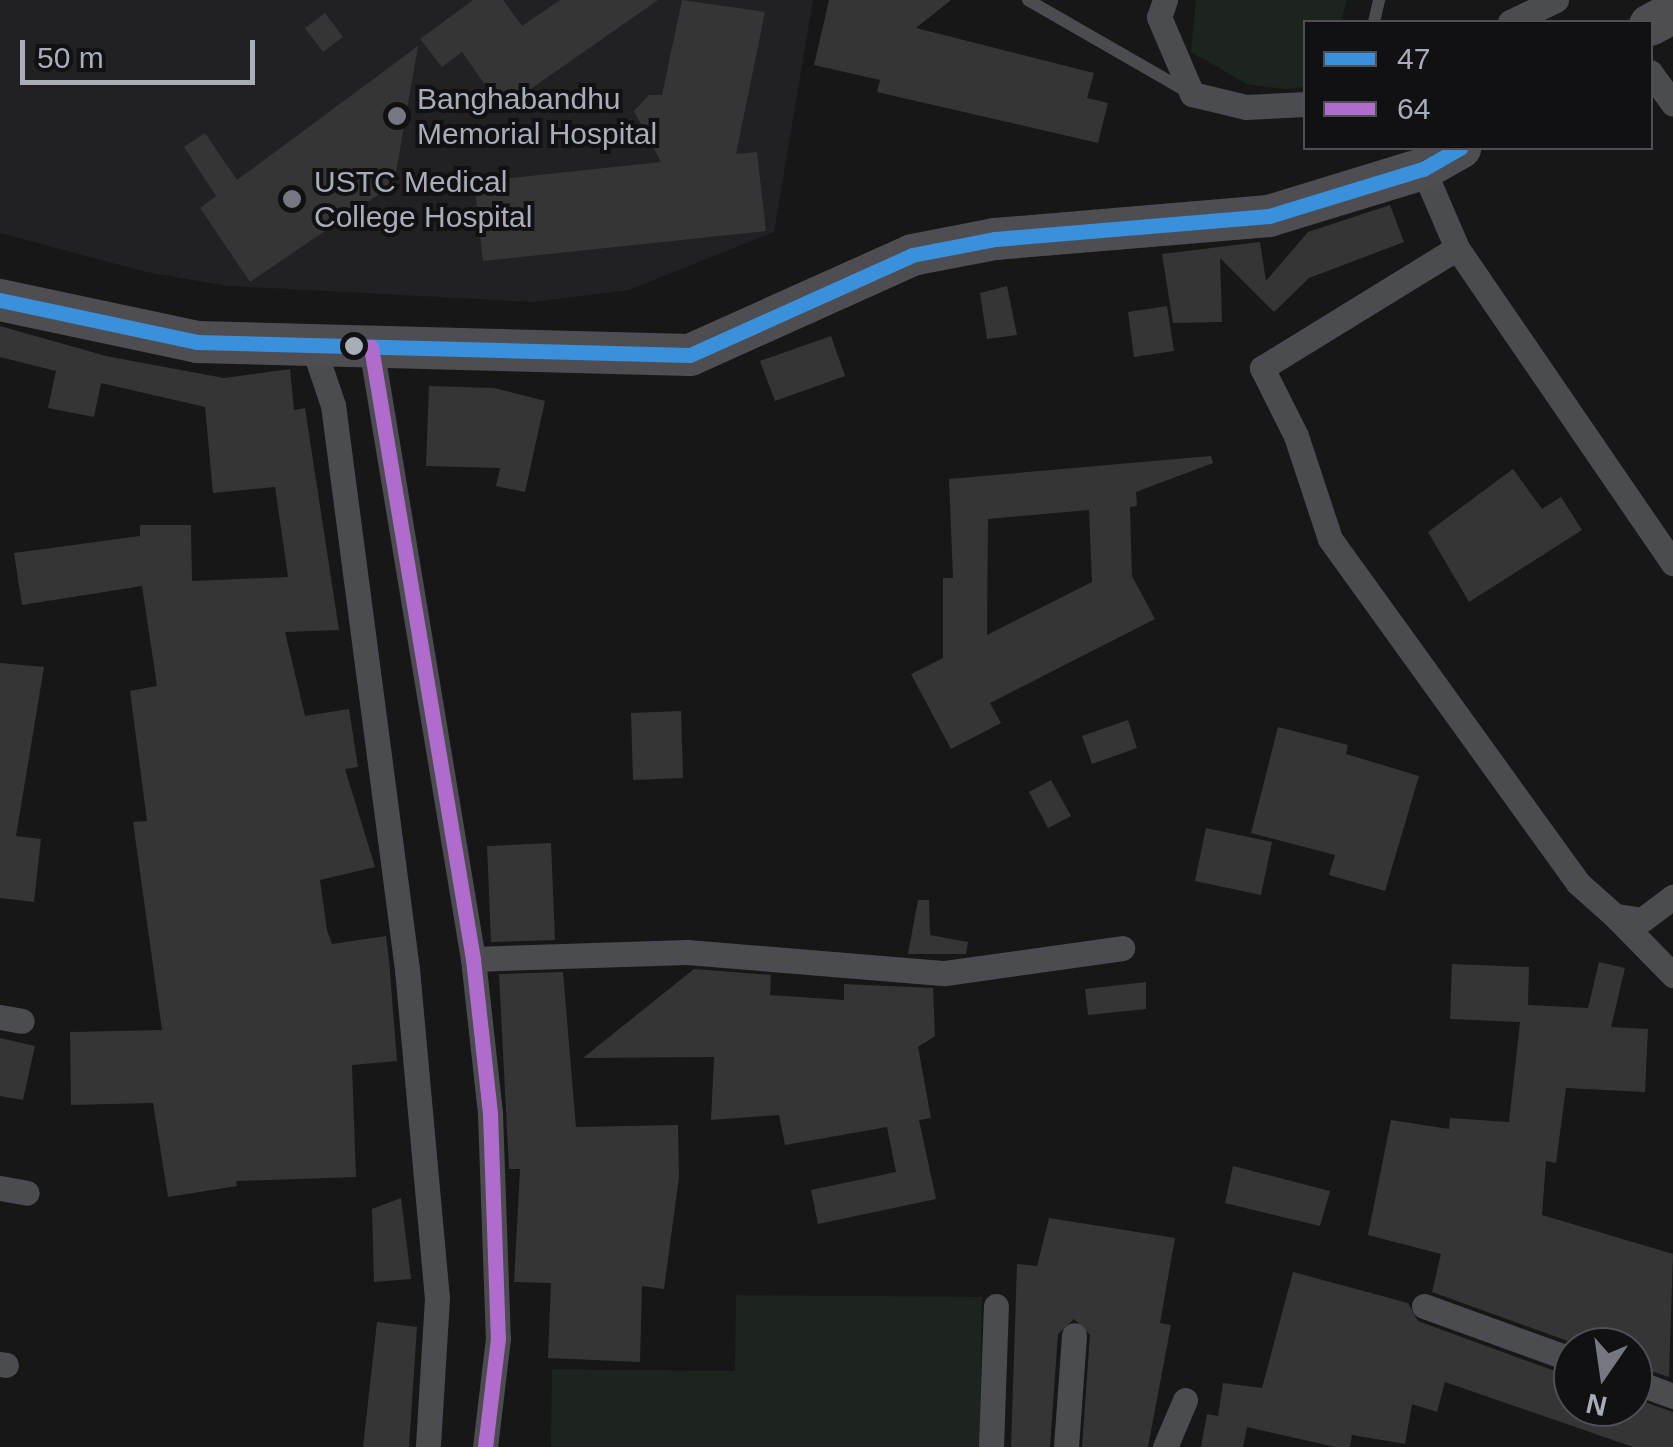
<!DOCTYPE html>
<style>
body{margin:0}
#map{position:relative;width:1673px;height:1447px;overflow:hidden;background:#171717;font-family:Helvetica,sans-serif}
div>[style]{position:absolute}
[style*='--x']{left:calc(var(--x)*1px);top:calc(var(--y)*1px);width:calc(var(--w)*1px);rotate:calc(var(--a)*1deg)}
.built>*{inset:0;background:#212123}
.green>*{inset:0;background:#1d241e}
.building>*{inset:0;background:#353536}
.service>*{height:12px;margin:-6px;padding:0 6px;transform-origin:6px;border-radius:6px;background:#4b4c50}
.minor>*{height:25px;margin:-12.5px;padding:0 12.5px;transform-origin:12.5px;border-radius:12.5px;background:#4b4c50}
.trunk>*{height:42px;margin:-21px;padding:0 21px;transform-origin:21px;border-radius:21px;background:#4e4e52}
.bus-1>*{height:15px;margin:-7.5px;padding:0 7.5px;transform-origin:7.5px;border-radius:7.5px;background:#3a90db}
.bus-2>*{height:15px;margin:-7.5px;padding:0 7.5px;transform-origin:7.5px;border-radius:7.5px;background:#b06ccc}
.dots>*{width:28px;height:28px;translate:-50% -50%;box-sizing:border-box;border:5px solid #111113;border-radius:50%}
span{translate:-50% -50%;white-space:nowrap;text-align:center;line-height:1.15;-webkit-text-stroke:8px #111113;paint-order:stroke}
.poi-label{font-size:30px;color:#a8adb8}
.left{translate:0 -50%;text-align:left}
.legend{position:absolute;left:1303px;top:20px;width:350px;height:130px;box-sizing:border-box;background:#111113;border:2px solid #4d4f55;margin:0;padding:12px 18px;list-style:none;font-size:30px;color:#a8adb8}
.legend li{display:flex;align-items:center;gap:20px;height:50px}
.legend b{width:50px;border:2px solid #4d4f55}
.north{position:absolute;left:1553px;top:1327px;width:100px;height:100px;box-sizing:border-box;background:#111113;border:2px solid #4d4f55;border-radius:50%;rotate:193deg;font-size:28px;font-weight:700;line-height:40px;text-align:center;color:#a8adb8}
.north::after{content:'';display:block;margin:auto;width:35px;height:45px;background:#757880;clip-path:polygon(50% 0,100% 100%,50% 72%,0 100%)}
.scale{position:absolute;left:20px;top:40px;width:235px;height:45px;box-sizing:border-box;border:5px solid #a8adb8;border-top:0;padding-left:12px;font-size:30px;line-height:35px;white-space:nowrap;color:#a8adb8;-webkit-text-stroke:8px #111113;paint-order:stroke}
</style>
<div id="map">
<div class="built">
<i style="clip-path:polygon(0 0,813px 0,774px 232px,629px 290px,533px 302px,228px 286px,146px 272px,0 233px)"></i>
</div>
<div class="green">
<i style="clip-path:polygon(1196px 0,1347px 0,1341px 22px,1306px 22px,1305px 87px,1284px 89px,1247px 84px,1191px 52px)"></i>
<i style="clip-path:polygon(736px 1295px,982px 1297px,980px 1447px,551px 1447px,552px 1369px,735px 1371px)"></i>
</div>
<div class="building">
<i style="clip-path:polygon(473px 0,503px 0,522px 26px,560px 0,658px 0,502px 109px,462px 52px,442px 67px,420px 39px)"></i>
<i style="clip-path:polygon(682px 0,765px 12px,736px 154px,757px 152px,766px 231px,483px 261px,474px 182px,661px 162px,634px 111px,649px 95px,662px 95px)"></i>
<i style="clip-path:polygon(829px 0,951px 0,916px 28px,1094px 73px,1087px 98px,1108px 103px,1098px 143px,877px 92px,880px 80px,814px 65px)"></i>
<i style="clip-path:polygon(325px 13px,343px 37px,323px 52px,305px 28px)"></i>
<i style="clip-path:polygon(418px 46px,394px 184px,250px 282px,200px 208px,216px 196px,184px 147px,205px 133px,237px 180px)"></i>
<i style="clip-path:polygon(1390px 205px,1404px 242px,1309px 278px,1274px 312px,1220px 258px,1222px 322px,1173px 323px,1162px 254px,1260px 242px,1266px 281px,1308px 232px)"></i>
<i style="clip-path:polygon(1007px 286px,1017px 335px,987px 339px,980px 293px)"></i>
<i style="clip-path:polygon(1167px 306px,1174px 351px,1134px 357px,1128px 312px)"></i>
<i style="clip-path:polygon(0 326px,106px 356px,224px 378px,290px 369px,294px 410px,305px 408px,339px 630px,285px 632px,305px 716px,349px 709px,358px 767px,345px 769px,375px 867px,320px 880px,327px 930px,332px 944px,386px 936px,389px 960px,397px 1061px,352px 1065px,356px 1177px,236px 1181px,237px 1186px,168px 1197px,153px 1103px,71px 1105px,70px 1032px,162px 1030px,133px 822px,147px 821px,130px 691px,157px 686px,142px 586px,22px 605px,14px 553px,140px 536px,140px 525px,191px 525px,192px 581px,288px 577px,275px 487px,213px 493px,205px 407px,101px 383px,94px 417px,48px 408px,56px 371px,0 357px)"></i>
<i style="clip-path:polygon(831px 336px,845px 376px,775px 401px,760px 361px)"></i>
<i style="clip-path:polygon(429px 386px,494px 388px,545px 401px,525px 492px,496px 486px,500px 468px,426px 466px)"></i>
<i style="clip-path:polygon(evenodd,1211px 456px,1213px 463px,1136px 492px,1137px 506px,1130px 507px,1132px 576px,1155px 619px,990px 703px,1001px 723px,951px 749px,911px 674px,943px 658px,943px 578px,953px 578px,949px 479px,1211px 456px,1089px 510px,1092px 582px,987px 635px,988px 519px,1089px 510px)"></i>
<i style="clip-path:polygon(1513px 469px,1542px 509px,1561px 497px,1582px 530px,1469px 602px,1428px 532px)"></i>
<i style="clip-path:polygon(0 663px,44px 667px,16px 836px,41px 839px,34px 902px,0 898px)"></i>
<i style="clip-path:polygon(681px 711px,683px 778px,633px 780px,631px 713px)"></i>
<i style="clip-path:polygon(1128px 720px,1137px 748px,1092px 764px,1082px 736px)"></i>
<i style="clip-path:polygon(1278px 727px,1348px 745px,1346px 754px,1419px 776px,1385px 891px,1329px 875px,1335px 855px,1251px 833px)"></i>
<i style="clip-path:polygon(1051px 780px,1071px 816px,1048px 828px,1029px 792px)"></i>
<i style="clip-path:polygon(1206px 828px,1272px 842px,1261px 895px,1195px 881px)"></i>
<i style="clip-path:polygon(551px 843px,555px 940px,491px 942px,487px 846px)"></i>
<i style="clip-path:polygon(918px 900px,929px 900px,930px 935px,968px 942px,966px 954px,908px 954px)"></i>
<i style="clip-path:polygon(1599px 962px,1625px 968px,1611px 1027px,1648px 1029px,1645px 1092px,1566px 1088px,1556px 1163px,1546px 1161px,1542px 1215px,1673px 1254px,1669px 1377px,1633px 1365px,1633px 1347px,1576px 1344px,1432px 1292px,1441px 1254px,1368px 1235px,1391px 1120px,1449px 1129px,1450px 1118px,1509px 1122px,1520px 1022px,1450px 1019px,1452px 964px,1529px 967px,1528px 1005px,1588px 1008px)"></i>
<i style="clip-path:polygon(694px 969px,771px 975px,770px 995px,844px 1000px,844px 984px,933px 988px,935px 1036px,918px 1047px,931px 1118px,919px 1120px,936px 1199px,818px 1224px,811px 1190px,896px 1172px,887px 1127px,785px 1145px,779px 1115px,711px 1120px,714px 1057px,583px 1058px)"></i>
<i style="clip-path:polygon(563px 972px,576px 1127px,678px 1125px,679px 1177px,664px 1289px,642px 1286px,640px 1362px,548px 1358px,551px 1283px,514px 1282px,520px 1169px,509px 1169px,499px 974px)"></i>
<i style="clip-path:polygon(1146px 982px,1146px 1009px,1088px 1015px,1085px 989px)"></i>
<i style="clip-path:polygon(0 1038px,35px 1046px,23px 1100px,0 1096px)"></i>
<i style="clip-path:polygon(1233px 1166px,1330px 1191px,1320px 1226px,1225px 1203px)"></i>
<i style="clip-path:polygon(401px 1198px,411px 1279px,374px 1282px,372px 1209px)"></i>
<i style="clip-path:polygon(1049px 1218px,1175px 1238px,1160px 1323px,1171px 1325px,1148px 1447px,1082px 1447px,1090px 1335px,1074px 1319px,1058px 1334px,1050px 1447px,1011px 1447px,1017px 1264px,1037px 1266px)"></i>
<i style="clip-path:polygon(1293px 1272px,1408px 1303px,1418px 1321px,1566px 1375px,1560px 1392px,1573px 1396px,1573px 1407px,1633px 1407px,1633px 1398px,1673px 1412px,1673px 1447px,1633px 1447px,1445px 1382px,1437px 1412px,1412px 1404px,1405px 1444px,1352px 1435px,1350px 1447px,1335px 1447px,1247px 1427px,1243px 1447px,1201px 1447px,1207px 1414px,1218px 1416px,1223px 1383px,1262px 1388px)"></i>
<i style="clip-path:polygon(377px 1322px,417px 1327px,409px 1447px,363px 1447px)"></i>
</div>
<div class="service">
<i style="--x:1028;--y:0;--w:182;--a:29.9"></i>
<i style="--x:1374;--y:22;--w:23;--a:-77"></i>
</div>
<div class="minor">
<i style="--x:1165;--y:0;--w:18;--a:109"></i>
<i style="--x:1159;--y:17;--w:84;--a:66.8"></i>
<i style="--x:1192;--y:94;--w:56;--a:13.5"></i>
<i style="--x:1246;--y:107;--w:60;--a:-2.9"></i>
<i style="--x:1510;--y:22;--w:51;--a:-25.6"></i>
<i style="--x:1650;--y:72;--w:39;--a:54"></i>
<i style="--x:1423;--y:169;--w:86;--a:66.7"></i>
<i style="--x:1457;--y:248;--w:382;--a:55.6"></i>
<i style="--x:1457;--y:248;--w:229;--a:148.4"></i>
<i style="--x:1262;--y:368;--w:76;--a:63.4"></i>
<i style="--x:1296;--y:436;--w:108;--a:71.7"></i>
<i style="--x:1330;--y:539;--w:424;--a:54.2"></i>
<i style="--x:1578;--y:883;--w:50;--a:41.7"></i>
<i style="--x:1615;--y:916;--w:27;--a:8"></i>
<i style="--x:1642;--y:920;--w:39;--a:-37"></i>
<i style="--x:371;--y:347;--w:620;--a:80.54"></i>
<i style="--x:473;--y:959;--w:155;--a:83.7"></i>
<i style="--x:490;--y:1113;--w:225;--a:88"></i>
<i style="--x:498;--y:1338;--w:110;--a:96.8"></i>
<i style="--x:314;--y:349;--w:59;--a:71.3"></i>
<i style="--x:333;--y:405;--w:569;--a:82.53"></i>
<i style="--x:407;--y:969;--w:330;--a:84.8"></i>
<i style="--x:437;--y:1298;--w:149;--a:93.5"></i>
<i style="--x:1615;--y:916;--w:83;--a:45.5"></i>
<i style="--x:473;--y:959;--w:214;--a:-1.9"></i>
<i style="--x:687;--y:952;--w:259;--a:4.7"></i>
<i style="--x:945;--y:973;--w:179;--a:-8"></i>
<i style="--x:0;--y:1017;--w:22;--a:10"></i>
<i style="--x:0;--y:1188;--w:27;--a:10"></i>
<i style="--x:1424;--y:1306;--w:158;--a:19.9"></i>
<i style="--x:0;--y:1364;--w:6;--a:9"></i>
<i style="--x:1633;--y:1381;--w:43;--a:20.6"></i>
<i style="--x:991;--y:1447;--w:141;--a:-88"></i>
<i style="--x:1066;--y:1447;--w:112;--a:-85.9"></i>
<i style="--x:1165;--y:1447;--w:51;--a:-66.9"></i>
</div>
<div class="trunk">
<i style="--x:1650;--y:25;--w:26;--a:-28"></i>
<i style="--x:0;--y:300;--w:201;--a:12"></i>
<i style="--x:197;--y:342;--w:493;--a:1.5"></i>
<i style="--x:690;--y:355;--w:243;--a:-24.2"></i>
<i style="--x:912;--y:255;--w:85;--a:-10.9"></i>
<i style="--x:995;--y:239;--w:275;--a:-4.8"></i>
<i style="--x:1269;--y:216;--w:161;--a:-17"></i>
<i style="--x:1423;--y:169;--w:43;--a:-29.6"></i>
</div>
<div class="bus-1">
<i style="--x:0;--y:300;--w:201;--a:12"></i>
<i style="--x:197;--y:342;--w:493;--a:1.5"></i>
<i style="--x:690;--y:355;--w:243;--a:-24.2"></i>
<i style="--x:912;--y:255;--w:85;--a:-10.9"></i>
<i style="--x:995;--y:239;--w:275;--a:-4.8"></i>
<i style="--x:1269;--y:216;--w:161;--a:-17"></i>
<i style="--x:1423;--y:169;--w:43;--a:-29.6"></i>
</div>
<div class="bus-2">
<i style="--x:371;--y:347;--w:620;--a:80.54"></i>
<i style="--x:473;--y:959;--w:155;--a:83.7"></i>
<i style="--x:490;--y:1113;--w:225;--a:88"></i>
<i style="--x:498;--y:1338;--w:110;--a:96.8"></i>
</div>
<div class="dots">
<i style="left:397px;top:116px;background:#757880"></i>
<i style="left:292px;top:199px;background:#757880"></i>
<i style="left:354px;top:346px;background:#a8adb8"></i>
</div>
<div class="poi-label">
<span class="left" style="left:417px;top:116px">Banghabandhu<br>Memorial Hospital</span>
<span class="left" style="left:314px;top:199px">USTC Medical<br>College Hospital</span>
</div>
<ul class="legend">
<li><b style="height:12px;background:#3a90db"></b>47</li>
<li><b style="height:12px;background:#b06ccc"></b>64</li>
</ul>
<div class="north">N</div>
<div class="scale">50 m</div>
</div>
